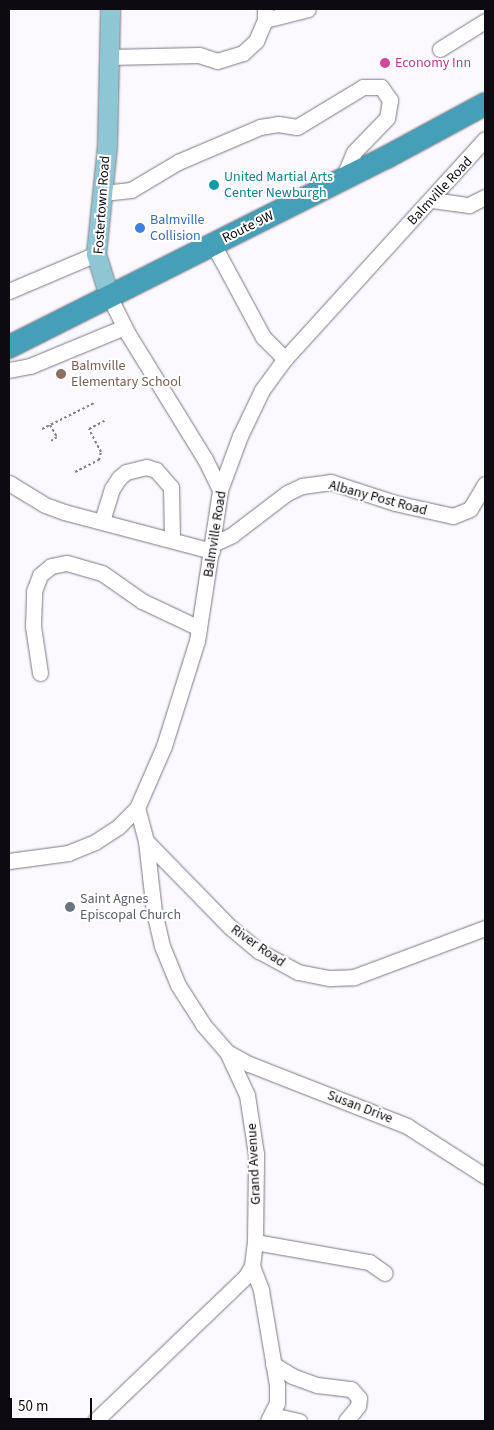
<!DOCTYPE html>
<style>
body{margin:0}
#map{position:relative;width:494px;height:1430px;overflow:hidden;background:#fbf9ff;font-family:"Source Sans 3",sans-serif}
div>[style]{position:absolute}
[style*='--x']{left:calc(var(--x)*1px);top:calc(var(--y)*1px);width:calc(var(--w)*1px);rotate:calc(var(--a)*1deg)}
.path>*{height:2px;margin-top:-1px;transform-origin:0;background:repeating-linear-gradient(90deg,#838187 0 2.5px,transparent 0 5px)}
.roads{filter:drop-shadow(0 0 1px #7a7782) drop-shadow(0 0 1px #7a7782)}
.minor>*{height:15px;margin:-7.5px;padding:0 7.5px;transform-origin:7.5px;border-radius:7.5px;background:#fff}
.major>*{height:19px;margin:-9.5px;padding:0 9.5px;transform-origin:9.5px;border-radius:9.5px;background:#8fc6d4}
.highway>*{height:22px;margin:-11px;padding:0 11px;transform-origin:11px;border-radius:11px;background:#45a0b7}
.dots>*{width:14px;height:14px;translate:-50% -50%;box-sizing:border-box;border:2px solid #fff;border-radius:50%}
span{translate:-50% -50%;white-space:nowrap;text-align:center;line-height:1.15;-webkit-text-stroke:4px #fff;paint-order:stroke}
.hotel-label{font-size:14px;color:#b23c85}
.left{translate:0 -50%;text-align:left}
.culture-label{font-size:14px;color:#0d838f}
.street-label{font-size:14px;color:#0d0b10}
.shop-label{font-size:14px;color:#366cbe}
.education-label{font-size:14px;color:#785e54}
.worship-label{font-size:14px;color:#5b616d}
.frame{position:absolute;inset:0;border:10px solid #0d0b10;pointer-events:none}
.scale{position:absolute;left:10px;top:1398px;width:82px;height:22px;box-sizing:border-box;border:2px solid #0d0b10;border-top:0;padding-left:6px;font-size:15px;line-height:18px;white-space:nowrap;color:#0d0b10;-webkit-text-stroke:4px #fff;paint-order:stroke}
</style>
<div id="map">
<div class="path">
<i style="--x:50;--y:425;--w:14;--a:60"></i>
<i style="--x:57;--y:437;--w:7;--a:146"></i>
<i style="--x:42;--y:429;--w:58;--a:-26.6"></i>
<i style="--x:75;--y:472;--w:27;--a:-27"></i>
<i style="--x:99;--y:460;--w:8;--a:-76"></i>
<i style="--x:101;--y:452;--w:26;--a:-118"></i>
<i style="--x:89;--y:429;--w:19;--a:-28"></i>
</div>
<div class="roads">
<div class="minor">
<i style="--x:265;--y:20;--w:44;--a:-14.3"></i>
<i style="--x:440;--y:49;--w:53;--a:-31.9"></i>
<i style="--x:109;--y:57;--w:90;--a:-1.3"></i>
<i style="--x:199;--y:55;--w:19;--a:18"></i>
<i style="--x:217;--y:61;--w:27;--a:-17"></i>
<i style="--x:243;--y:53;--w:18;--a:-43"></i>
<i style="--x:256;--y:41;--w:23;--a:-67"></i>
<i style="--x:265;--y:20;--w:11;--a:-90"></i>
<i style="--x:103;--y:193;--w:28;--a:-6"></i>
<i style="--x:131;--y:190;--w:55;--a:-30.8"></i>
<i style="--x:178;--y:162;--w:89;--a:-23.1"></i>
<i style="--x:260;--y:127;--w:18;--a:-9"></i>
<i style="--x:278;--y:124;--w:19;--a:9"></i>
<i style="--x:297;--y:127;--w:77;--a:-31.2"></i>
<i style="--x:363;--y:87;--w:18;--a:0"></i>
<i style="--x:381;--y:87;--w:16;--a:55"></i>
<i style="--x:390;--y:100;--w:18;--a:99"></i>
<i style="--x:387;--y:118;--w:47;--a:134.1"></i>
<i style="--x:354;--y:152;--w:30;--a:113"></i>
<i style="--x:432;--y:200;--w:37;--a:8"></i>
<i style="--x:469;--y:205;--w:18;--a:-27"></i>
<i style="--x:213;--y:244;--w:106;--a:61.7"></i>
<i style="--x:263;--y:337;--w:31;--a:45"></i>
<i style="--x:9;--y:291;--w:95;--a:-23"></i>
<i style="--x:109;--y:296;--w:42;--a:63.4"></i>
<i style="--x:128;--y:334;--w:147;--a:58.4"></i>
<i style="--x:205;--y:459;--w:34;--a:64"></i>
<i style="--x:9;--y:370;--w:21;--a:-11"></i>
<i style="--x:30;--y:366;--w:102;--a:-22.5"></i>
<i style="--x:9;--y:483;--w:42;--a:31.4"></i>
<i style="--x:45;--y:505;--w:20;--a:20"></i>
<i style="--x:64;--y:512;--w:153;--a:14.8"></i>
<i style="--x:102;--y:521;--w:34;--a:-73"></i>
<i style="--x:112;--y:489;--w:13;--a:-58"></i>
<i style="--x:119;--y:478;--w:9;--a:-41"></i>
<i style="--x:126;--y:472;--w:21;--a:-14"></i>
<i style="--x:146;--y:467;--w:10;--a:17"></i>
<i style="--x:156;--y:470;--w:23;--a:49"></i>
<i style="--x:171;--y:487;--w:53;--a:88.9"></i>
<i style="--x:213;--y:544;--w:21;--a:-25"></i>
<i style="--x:232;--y:535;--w:69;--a:-37.4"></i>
<i style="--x:287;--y:493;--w:17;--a:-25"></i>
<i style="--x:302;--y:486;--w:29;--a:-8"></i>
<i style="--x:331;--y:482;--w:67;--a:18.2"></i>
<i style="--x:395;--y:503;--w:59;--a:12.6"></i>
<i style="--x:453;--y:516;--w:18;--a:-22"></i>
<i style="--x:470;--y:509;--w:29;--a:-59"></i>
<i style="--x:40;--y:673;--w:48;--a:-98.5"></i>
<i style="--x:33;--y:626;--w:35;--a:-88"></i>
<i style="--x:34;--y:591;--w:17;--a:-69"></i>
<i style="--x:40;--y:575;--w:14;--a:-39"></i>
<i style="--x:51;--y:566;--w:16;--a:-11"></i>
<i style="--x:67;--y:563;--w:36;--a:16"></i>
<i style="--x:102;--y:573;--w:49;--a:35"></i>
<i style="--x:142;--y:601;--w:63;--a:25.3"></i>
<i style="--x:146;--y:841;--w:120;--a:45.7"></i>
<i style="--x:230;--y:927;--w:38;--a:40"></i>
<i style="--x:259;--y:951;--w:44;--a:28.3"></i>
<i style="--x:298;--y:972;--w:33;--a:11"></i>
<i style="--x:330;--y:978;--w:24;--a:-2"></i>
<i style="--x:354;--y:977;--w:140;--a:-20.5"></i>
<i style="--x:9;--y:861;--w:60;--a:-7.7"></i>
<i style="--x:68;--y:853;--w:29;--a:-22"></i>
<i style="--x:95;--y:842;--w:27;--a:-33"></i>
<i style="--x:118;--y:827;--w:27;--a:-45"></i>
<i style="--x:137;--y:808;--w:68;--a:-66.5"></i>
<i style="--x:164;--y:746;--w:110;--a:-72.6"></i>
<i style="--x:197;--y:641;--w:153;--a:-81.3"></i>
<i style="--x:220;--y:490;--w:58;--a:-69.7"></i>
<i style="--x:240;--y:436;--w:51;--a:-64.4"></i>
<i style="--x:262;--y:390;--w:36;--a:-54"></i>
<i style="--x:283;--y:361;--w:300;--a:-47.7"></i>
<i style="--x:227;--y:1052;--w:25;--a:29"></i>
<i style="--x:249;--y:1064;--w:170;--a:21.4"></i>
<i style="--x:407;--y:1126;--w:93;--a:32.7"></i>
<i style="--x:255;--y:1242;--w:116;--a:10"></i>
<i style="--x:369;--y:1262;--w:19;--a:35"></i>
<i style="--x:252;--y:1266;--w:26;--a:69"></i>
<i style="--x:261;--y:1290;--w:96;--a:80.4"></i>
<i style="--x:277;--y:1385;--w:18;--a:90"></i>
<i style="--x:277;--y:1403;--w:20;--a:117"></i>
<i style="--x:273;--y:1364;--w:22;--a:32"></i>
<i style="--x:292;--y:1376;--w:27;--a:20"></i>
<i style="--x:317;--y:1385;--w:34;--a:7"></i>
<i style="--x:351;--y:1389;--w:12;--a:48"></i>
<i style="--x:359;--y:1398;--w:8;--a:97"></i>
<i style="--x:358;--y:1406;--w:19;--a:129"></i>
<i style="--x:272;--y:1415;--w:28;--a:13"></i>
<i style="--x:95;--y:1421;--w:209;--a:-43.8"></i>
<i style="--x:246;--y:1276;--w:12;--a:-59"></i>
<i style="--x:252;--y:1266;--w:24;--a:-83"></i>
<i style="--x:255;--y:1242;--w:88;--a:-89.3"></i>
<i style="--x:256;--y:1154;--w:60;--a:-98.7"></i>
<i style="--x:247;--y:1095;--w:47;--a:-114.9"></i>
<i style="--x:227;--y:1052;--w:37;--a:-131"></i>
<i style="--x:203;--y:1024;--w:46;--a:-122.7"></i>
<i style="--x:178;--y:985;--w:42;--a:-112.3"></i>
<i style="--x:162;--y:946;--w:35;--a:-103"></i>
<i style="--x:154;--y:912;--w:71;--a:-96.4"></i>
<i style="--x:146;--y:841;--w:34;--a:-105"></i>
</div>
<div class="major">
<i style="--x:109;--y:296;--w:44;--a:-107.2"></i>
<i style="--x:96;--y:254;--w:110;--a:-84.2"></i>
<i style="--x:107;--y:145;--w:136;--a:-88.7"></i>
</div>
<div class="highway">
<i style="--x:9;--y:347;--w:423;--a:-26.7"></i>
<i style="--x:387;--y:157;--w:111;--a:-28.4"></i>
</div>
</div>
<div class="dots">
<i style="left:385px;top:63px;background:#d1479c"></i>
<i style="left:214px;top:185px;background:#0f9aa8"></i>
<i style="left:140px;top:228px;background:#3f7fe0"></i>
<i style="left:61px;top:374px;background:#8d6e63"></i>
<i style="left:70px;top:907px;background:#6b7280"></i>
</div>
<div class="hotel-label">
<span class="left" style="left:395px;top:63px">Economy Inn</span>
</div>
<div class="culture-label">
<span class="left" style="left:224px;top:185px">United Martial Arts<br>Center Newburgh</span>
</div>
<div class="street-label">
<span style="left:440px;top:191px;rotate:-47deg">Balmville Road</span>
<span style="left:102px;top:205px;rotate:-86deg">Fostertown Road</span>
<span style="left:248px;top:227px;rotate:-26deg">Route 9W</span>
<span style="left:378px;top:498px;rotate:15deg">Albany Post Road</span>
<span style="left:215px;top:534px;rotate:-81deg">Balmville Road</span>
<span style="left:258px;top:946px;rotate:35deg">River Road</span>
<span style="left:360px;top:1107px;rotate:21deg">Susan Drive</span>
<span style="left:254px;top:1164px;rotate:-93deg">Grand Avenue</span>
</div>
<div class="shop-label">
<span class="left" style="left:150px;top:228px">Balmville<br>Collision</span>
</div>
<div class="education-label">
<span class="left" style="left:71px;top:374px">Balmville<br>Elementary School</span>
</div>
<div class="worship-label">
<span class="left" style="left:80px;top:907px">Saint Agnes<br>Episcopal Church</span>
</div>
<div class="frame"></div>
<div class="scale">50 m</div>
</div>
